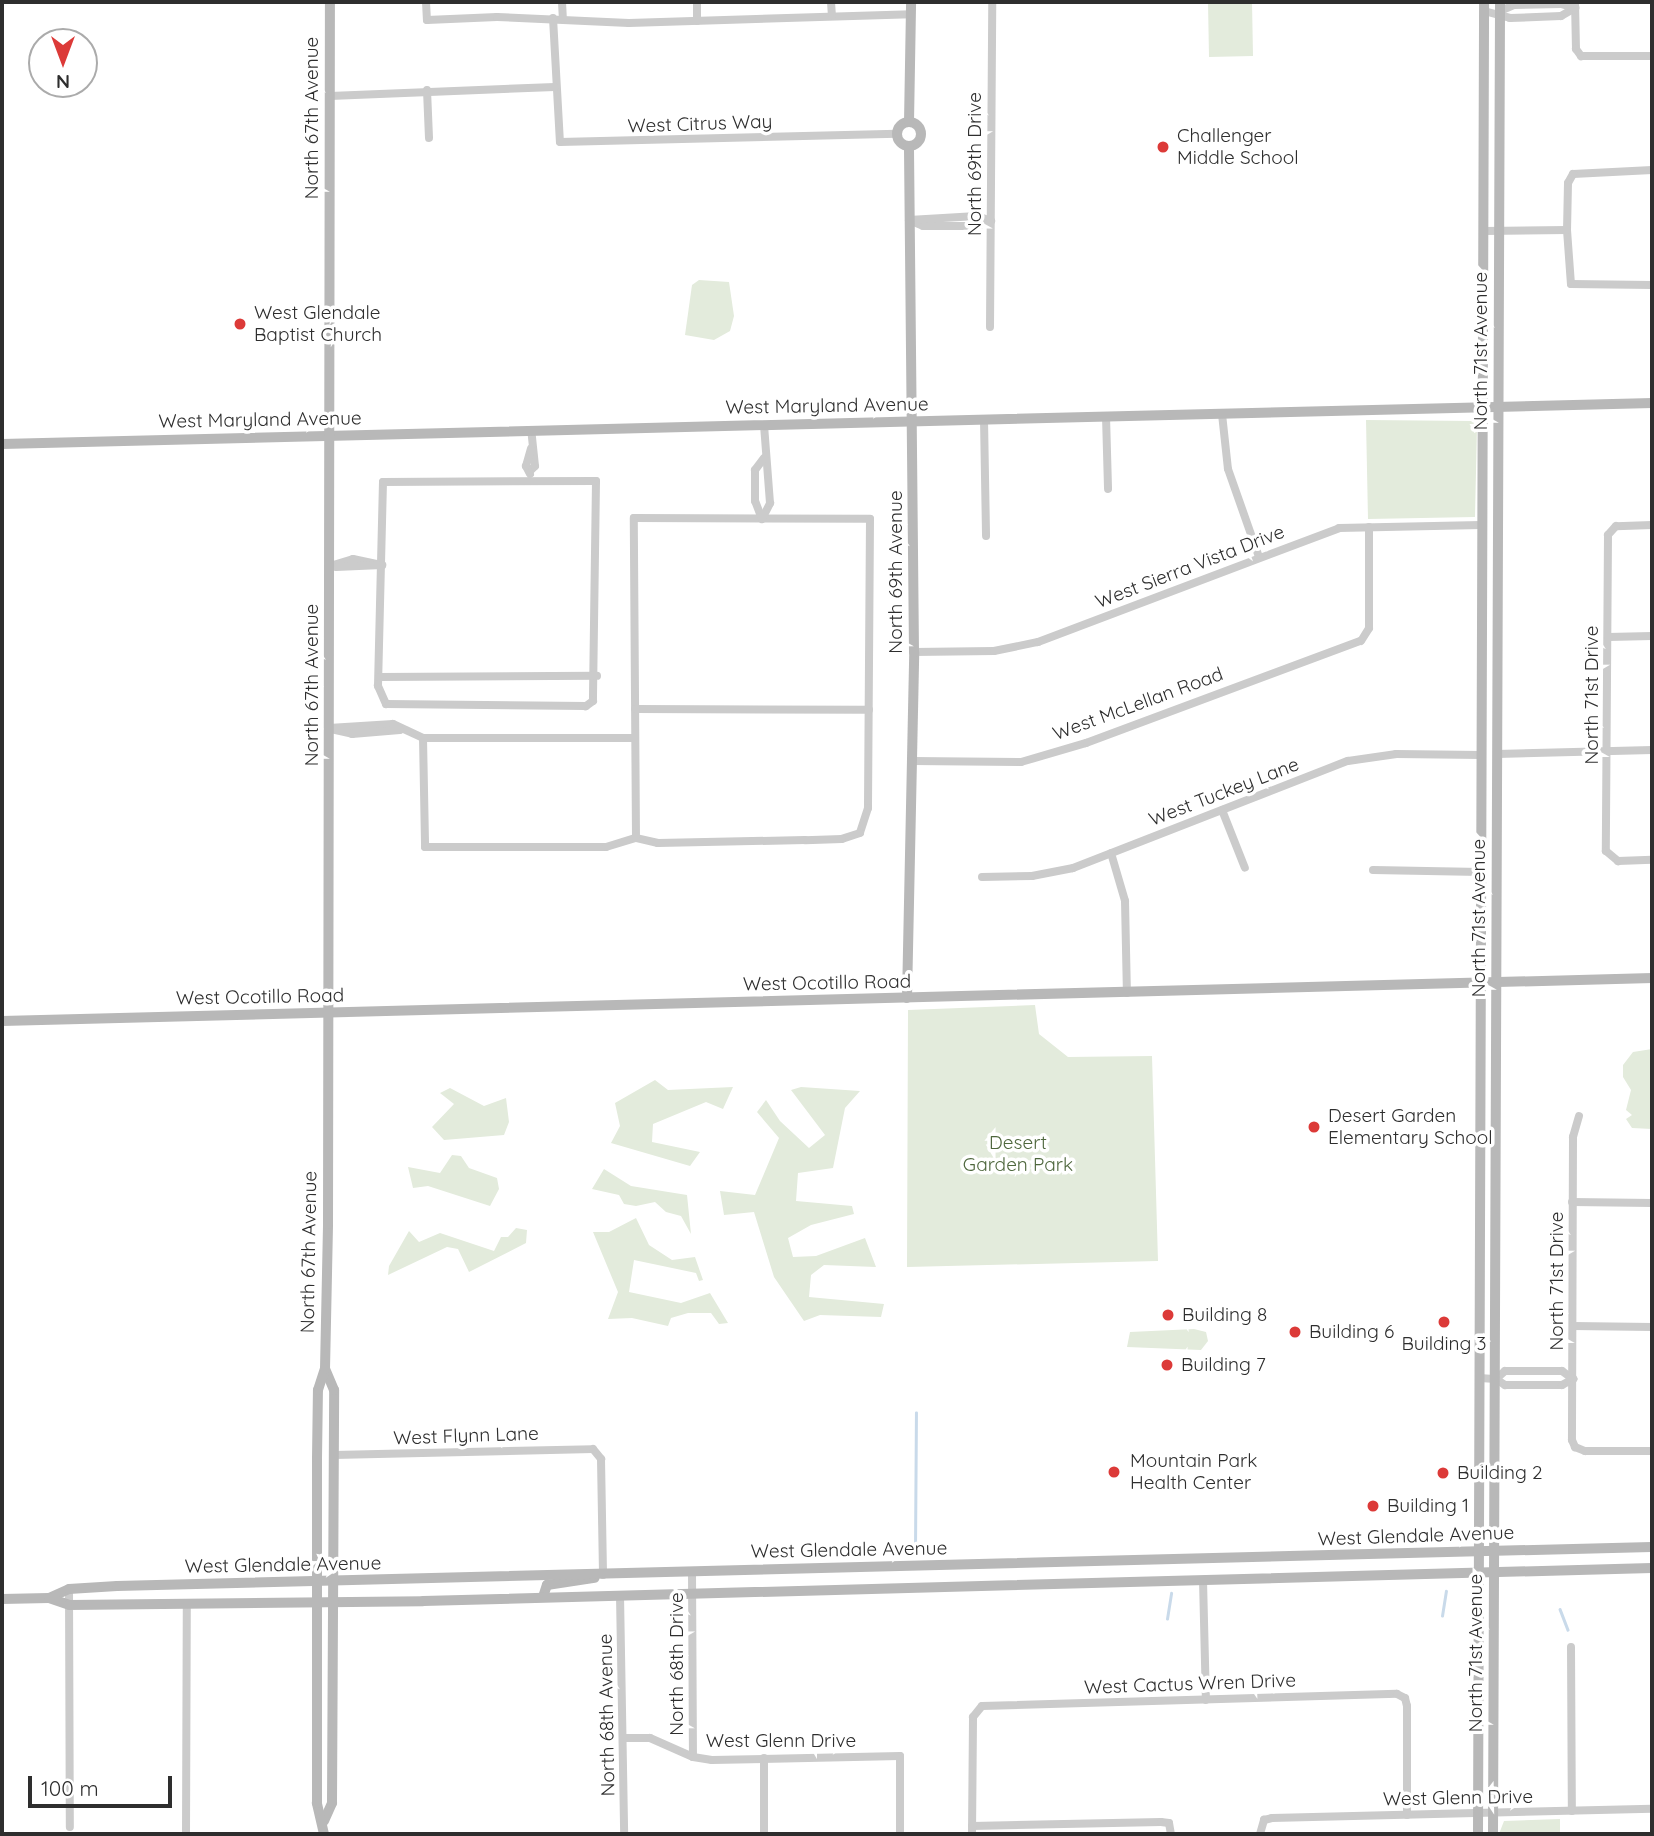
<!DOCTYPE html>
<style>
body{margin:0}
#map{position:relative;width:1654px;height:1836px;overflow:hidden;background:#fff;font-family:Quicksand,sans-serif}
div>[style]{position:absolute}
[style*='--x']{left:calc(var(--x)*1px);top:calc(var(--y)*1px);width:calc(var(--w)*1px);rotate:calc(var(--a)*1deg)}
.green>*{inset:0;background:#e3ebdc}
.stream>*{height:2.5px;margin:-1.25px;padding:0 1.25px;transform-origin:1.25px;border-radius:1.25px;background:#c9daea}
.street>*{height:8px;margin:-4px;padding:0 4px;transform-origin:4px;border-radius:4px;background:#cbcbcb}
.secondary>*{height:10px;margin:-5px;padding:0 5px;transform-origin:5px;border-radius:5px;background:#b8b8b8}
.secondary>.ring{margin:-5px;padding:0;box-sizing:content-box;background:none;border:10px solid #b8b8b8;border-radius:50%}
.dots>*{width:19px;height:19px;translate:-50% -50%;box-sizing:border-box;border:4px solid #fff;border-radius:50%}
span{translate:-50% -50%;white-space:nowrap;text-align:center;line-height:1.15;-webkit-text-stroke:7px #fff;paint-order:stroke}
.street-label{font-size:19px;color:#2e2e2e}
.poi-label{font-size:19px;color:#2e2e2e}
.left{translate:0 -50%;text-align:left}
.park-label{font-size:19px;color:#4e673d}
.frame{position:absolute;inset:0;border:4px solid #2e2e2e;pointer-events:none}
.north{position:absolute;left:28px;top:28px;width:70px;height:70px;box-sizing:border-box;background:#fff;border:2px solid #ababab;border-radius:50%;rotate:180deg;font-size:19px;font-weight:700;line-height:28px;text-align:center;color:#2e2e2e}
.north::after{content:'';display:block;margin:auto;width:24px;height:32px;background:#dc3a38;clip-path:polygon(50% 0,100% 100%,50% 72%,0 100%)}
.scale{position:absolute;left:28px;top:1776px;width:144px;height:32px;box-sizing:border-box;border:4px solid #2e2e2e;border-top:0;padding-left:9px;font-size:21px;line-height:24px;white-space:nowrap;color:#2e2e2e;-webkit-text-stroke:5px #fff;paint-order:stroke}
</style>
<div id="map">
<div class="green">
<i style="clip-path:polygon(1208px 2px,1252px 2px,1253px 56px,1209px 57px)"></i>
<i style="clip-path:polygon(699px 280px,729px 282px,734px 316px,730px 331px,714px 340px,685px 335px,692px 285px)"></i>
<i style="clip-path:polygon(1366px 420px,1473px 421px,1477px 427px,1475px 517px,1368px 519px)"></i>
<i style="clip-path:polygon(1035px 1005px,1039px 1034px,1068px 1057px,1152px 1056px,1158px 1261px,907px 1267px,908px 1010px)"></i>
<i style="clip-path:polygon(1652px 1049px,1652px 1129px,1632px 1128px,1626px 1119px,1632px 1115px,1626px 1110px,1631px 1090px,1623px 1077px,1623px 1065px,1633px 1052px)"></i>
<i style="clip-path:polygon(655px 1080px,668px 1090px,733px 1087px,723px 1109px,706px 1102px,653px 1124px,652px 1142px,700px 1152px,690px 1166px,611px 1143px,620px 1126px,615px 1103px)"></i>
<i style="clip-path:polygon(801px 1087px,860px 1091px,845px 1108px,833px 1168px,798px 1173px,796px 1201px,852px 1206px,854px 1214px,811px 1225px,788px 1238px,793px 1257px,816px 1256px,865px 1238px,876px 1267px,824px 1265px,811px 1275px,809px 1297px,884px 1304px,881px 1317px,820px 1315px,804px 1321px,774px 1277px,754px 1212px,724px 1215px,720px 1191px,755px 1195px,779px 1138px,757px 1112px,766px 1100px,780px 1121px,809px 1148px,825px 1135px,791px 1090px)"></i>
<i style="clip-path:polygon(450px 1088px,484px 1106px,506px 1098px,509px 1122px,504px 1135px,444px 1140px,432px 1127px,454px 1104px,440px 1093px)"></i>
<i style="clip-path:polygon(452px 1155px,461px 1156px,469px 1168px,497px 1178px,499px 1189px,490px 1206px,428px 1186px,413px 1188px,408px 1167px,440px 1173px)"></i>
<i style="clip-path:polygon(604px 1169px,631px 1186px,687px 1195px,691px 1234px,681px 1216px,666px 1212px,655px 1202px,636px 1206px,624px 1204px,619px 1195px,592px 1189px)"></i>
<i style="clip-path:polygon(636px 1218px,649px 1245px,672px 1260px,695px 1257px,703px 1280px,699px 1281px,696px 1273px,634px 1260px,629px 1292px,681px 1303px,710px 1293px,728px 1323px,719px 1324px,711px 1313px,688px 1313px,671px 1318px,668px 1326px,632px 1318px,608px 1319px,618px 1292px,593px 1232px,609px 1232px)"></i>
<i style="clip-path:polygon(516px 1228px,527px 1230px,526px 1243px,469px 1272px,458px 1249px,447px 1247px,388px 1275px,389px 1266px,409px 1231px,419px 1242px,440px 1233px,494px 1251px,501px 1237px,508px 1237px)"></i>
<i style="clip-path:polygon(1194px 1329px,1206px 1332px,1208px 1341px,1201px 1350px,1127px 1347px,1130px 1332px)"></i>
<i style="clip-path:polygon(1560px 1819px,1560px 1834px,1499px 1834px,1504px 1821px)"></i>
</div>
<div class="stream">
<i style="--x:915;--y:1550;--w:137;--a:-89.6"></i>
<i style="--x:1560;--y:1609;--w:22;--a:69"></i>
<i style="--x:1442;--y:1616;--w:25;--a:-81"></i>
<i style="--x:1167;--y:1619;--w:26;--a:-81"></i>
</div>
<div class="street">
<i style="--x:426;--y:2;--w:18;--a:87"></i>
<i style="--x:427;--y:20;--w:70;--a:-2.5"></i>
<i style="--x:497;--y:17;--w:132;--a:2.6"></i>
<i style="--x:629;--y:23;--w:282;--a:-1.8"></i>
<i style="--x:562;--y:2;--w:17;--a:87"></i>
<i style="--x:697;--y:2;--w:19;--a:90"></i>
<i style="--x:831;--y:2;--w:14;--a:86"></i>
<i style="--x:1575;--y:2;--w:47;--a:88.8"></i>
<i style="--x:1576;--y:49;--w:9;--a:54"></i>
<i style="--x:1581;--y:56;--w:71;--a:0"></i>
<i style="--x:1484;--y:11;--w:27;--a:15"></i>
<i style="--x:1510;--y:18;--w:51;--a:-2.2"></i>
<i style="--x:1561;--y:16;--w:16;--a:-30"></i>
<i style="--x:1500;--y:11;--w:15;--a:-23"></i>
<i style="--x:1514;--y:5;--w:47;--a:-1.2"></i>
<i style="--x:1561;--y:4;--w:15;--a:16"></i>
<i style="--x:553;--y:18;--w:124;--a:86.8"></i>
<i style="--x:560;--y:142;--w:337;--a:-1.4"></i>
<i style="--x:427;--y:90;--w:48;--a:87.6"></i>
<i style="--x:330;--y:96;--w:225;--a:-2.3"></i>
<i style="--x:1652;--y:170;--w:79;--a:177.1"></i>
<i style="--x:1573;--y:174;--w:10;--a:119"></i>
<i style="--x:1568;--y:183;--w:47;--a:91.2"></i>
<i style="--x:1567;--y:230;--w:54;--a:85.8"></i>
<i style="--x:1571;--y:284;--w:81;--a:0.7"></i>
<i style="--x:909;--y:220;--w:15;--a:23"></i>
<i style="--x:923;--y:226;--w:54;--a:0"></i>
<i style="--x:977;--y:226;--w:15;--a:-20"></i>
<i style="--x:909;--y:220;--w:68;--a:-3.4"></i>
<i style="--x:977;--y:216;--w:15;--a:20"></i>
<i style="--x:1484;--y:231;--w:83;--a:-0.7"></i>
<i style="--x:990;--y:327;--w:325;--a:-89.6"></i>
<i style="--x:1222;--y:414;--w:55;--a:83.8"></i>
<i style="--x:1228;--y:469;--w:93;--a:70.6"></i>
<i style="--x:1106;--y:416;--w:73;--a:88.4"></i>
<i style="--x:984;--y:419;--w:117;--a:89"></i>
<i style="--x:530;--y:471;--w:7;--a:-45"></i>
<i style="--x:535;--y:466;--w:36;--a:-96"></i>
<i style="--x:530;--y:474;--w:9;--a:-117"></i>
<i style="--x:526;--y:466;--w:18;--a:-74"></i>
<i style="--x:596;--y:481;--w:220;--a:90.8"></i>
<i style="--x:593;--y:701;--w:9;--a:144"></i>
<i style="--x:586;--y:706;--w:200;--a:-179.4"></i>
<i style="--x:386;--y:704;--w:20;--a:-114"></i>
<i style="--x:378;--y:686;--w:204;--a:-88.6"></i>
<i style="--x:383;--y:482;--w:213;--a:-0.3"></i>
<i style="--x:634;--y:518;--w:236;--a:0.2"></i>
<i style="--x:870;--y:519;--w:289;--a:90.4"></i>
<i style="--x:868;--y:808;--w:26;--a:108"></i>
<i style="--x:860;--y:833;--w:19;--a:162"></i>
<i style="--x:842;--y:839;--w:37;--a:178"></i>
<i style="--x:805;--y:840;--w:147;--a:178.8"></i>
<i style="--x:658;--y:843;--w:23;--a:-167"></i>
<i style="--x:636;--y:838;--w:320;--a:-90.4"></i>
<i style="--x:762;--y:519;--w:18;--a:-63"></i>
<i style="--x:770;--y:503;--w:78;--a:-94.4"></i>
<i style="--x:762;--y:519;--w:19;--a:-111"></i>
<i style="--x:755;--y:501;--w:31;--a:-90"></i>
<i style="--x:755;--y:470;--w:15;--a:-53"></i>
<i style="--x:1652;--y:525;--w:36;--a:178"></i>
<i style="--x:1616;--y:526;--w:12;--a:132"></i>
<i style="--x:1608;--y:535;--w:316;--a:90.4"></i>
<i style="--x:1606;--y:851;--w:16;--a:40"></i>
<i style="--x:1618;--y:861;--w:34;--a:-2"></i>
<i style="--x:330;--y:566;--w:24;--a:-17"></i>
<i style="--x:353;--y:559;--w:30;--a:12"></i>
<i style="--x:336;--y:567;--w:46;--a:-2.5"></i>
<i style="--x:1608;--y:637;--w:44;--a:-1.3"></i>
<i style="--x:914;--y:652;--w:80;--a:-0.7"></i>
<i style="--x:994;--y:651;--w:45;--a:-11.6"></i>
<i style="--x:1038;--y:642;--w:322;--a:-20.7"></i>
<i style="--x:1339;--y:528;--w:142;--a:-1.2"></i>
<i style="--x:379;--y:677;--w:218;--a:-0.3"></i>
<i style="--x:635;--y:709;--w:234;--a:0.2"></i>
<i style="--x:329;--y:728;--w:64;--a:-3.6"></i>
<i style="--x:393;--y:724;--w:33;--a:25"></i>
<i style="--x:423;--y:738;--w:212;--a:0"></i>
<i style="--x:331;--y:729;--w:22;--a:13"></i>
<i style="--x:352;--y:734;--w:48;--a:-4.8"></i>
<i style="--x:423;--y:738;--w:109;--a:88.9"></i>
<i style="--x:425;--y:847;--w:181;--a:0"></i>
<i style="--x:606;--y:847;--w:31;--a:-17"></i>
<i style="--x:1497;--y:754;--w:155;--a:-1.5"></i>
<i style="--x:913;--y:761;--w:108;--a:0.5"></i>
<i style="--x:1021;--y:762;--w:68;--a:-16.3"></i>
<i style="--x:1086;--y:743;--w:293;--a:-20.4"></i>
<i style="--x:1361;--y:641;--w:15;--a:-58"></i>
<i style="--x:1369;--y:628;--w:101;--a:-90"></i>
<i style="--x:1222;--y:810;--w:62;--a:68.4"></i>
<i style="--x:1111;--y:853;--w:50;--a:73.7"></i>
<i style="--x:1125;--y:901;--w:92;--a:88.8"></i>
<i style="--x:1373;--y:870;--w:108;--a:1.1"></i>
<i style="--x:982;--y:877;--w:50;--a:-1.1"></i>
<i style="--x:1032;--y:876;--w:42;--a:-11"></i>
<i style="--x:1073;--y:868;--w:295;--a:-21.3"></i>
<i style="--x:1348;--y:761;--w:49;--a:-8.3"></i>
<i style="--x:1396;--y:754;--w:85;--a:0.7"></i>
<i style="--x:1579;--y:1116;--w:22;--a:106"></i>
<i style="--x:1573;--y:1137;--w:303;--a:90.2"></i>
<i style="--x:1572;--y:1440;--w:8;--a:67"></i>
<i style="--x:1575;--y:1447;--w:11;--a:22"></i>
<i style="--x:1585;--y:1451;--w:67;--a:0"></i>
<i style="--x:1572;--y:1202;--w:80;--a:0.7"></i>
<i style="--x:1573;--y:1326;--w:79;--a:0.7"></i>
<i style="--x:1480;--y:1378;--w:16;--a:4"></i>
<i style="--x:1496;--y:1379;--w:11;--a:34"></i>
<i style="--x:1505;--y:1385;--w:57;--a:0"></i>
<i style="--x:1562;--y:1385;--w:13;--a:-29"></i>
<i style="--x:1496;--y:1379;--w:12;--a:-42"></i>
<i style="--x:1505;--y:1371;--w:57;--a:0"></i>
<i style="--x:1562;--y:1371;--w:14;--a:36"></i>
<i style="--x:334;--y:1455;--w:259;--a:-1.3"></i>
<i style="--x:593;--y:1449;--w:13;--a:51"></i>
<i style="--x:601;--y:1459;--w:116;--a:89"></i>
<i style="--x:692;--y:1572;--w:185;--a:89.7"></i>
<i style="--x:1203;--y:1580;--w:120;--a:88.6"></i>
<i style="--x:69;--y:1589;--w:238;--a:89.8"></i>
<i style="--x:620;--y:1595;--w:239;--a:89"></i>
<i style="--x:1571;--y:1647;--w:164;--a:89.7"></i>
<i style="--x:625;--y:1738;--w:25;--a:0"></i>
<i style="--x:650;--y:1738;--w:47;--a:23.8"></i>
<i style="--x:693;--y:1757;--w:19;--a:9"></i>
<i style="--x:712;--y:1760;--w:188;--a:-1.2"></i>
<i style="--x:900;--y:1756;--w:78;--a:90"></i>
<i style="--x:972;--y:1826;--w:189;--a:-1.2"></i>
<i style="--x:1161;--y:1822;--w:8;--a:7"></i>
<i style="--x:1169;--y:1823;--w:11;--a:80"></i>
<i style="--x:186;--y:1834;--w:230;--a:-89.8"></i>
<i style="--x:764;--y:1834;--w:76;--a:-90"></i>
<i style="--x:972;--y:1834;--w:117;--a:-89.5"></i>
<i style="--x:973;--y:1717;--w:14;--a:-51"></i>
<i style="--x:982;--y:1706;--w:415;--a:-1.7"></i>
<i style="--x:1397;--y:1694;--w:9;--a:27"></i>
<i style="--x:1405;--y:1698;--w:8;--a:76"></i>
<i style="--x:1407;--y:1706;--w:109;--a:90"></i>
<i style="--x:1260;--y:1834;--w:15;--a:-74"></i>
<i style="--x:1264;--y:1820;--w:8;--a:-14"></i>
<i style="--x:1272;--y:1818;--w:380;--a:-1.4"></i>
</div>
<div class="secondary">
<i class="ring" style="left:897px;top:122px;width:14px;height:14px"></i>
<i style="--x:909;--y:122;--w:120;--a:-89"></i>
<i style="--x:2;--y:444;--w:1651;--a:-1.42"></i>
<i style="--x:907;--y:998;--w:346;--a:-88.8"></i>
<i style="--x:914;--y:652;--w:506;--a:-90.57"></i>
<i style="--x:2;--y:1021;--w:1651;--a:-1.49"></i>
<i style="--x:543;--y:1597;--w:13;--a:-72"></i>
<i style="--x:547;--y:1585;--w:48;--a:-8.5"></i>
<i style="--x:49;--y:1598;--w:22;--a:-24"></i>
<i style="--x:69;--y:1589;--w:48;--a:-3.6"></i>
<i style="--x:117;--y:1586;--w:1535;--a:-1.46"></i>
<i style="--x:2;--y:1599;--w:47;--a:-1.2"></i>
<i style="--x:49;--y:1598;--w:21;--a:19"></i>
<i style="--x:69;--y:1605;--w:354;--a:-0.6"></i>
<i style="--x:423;--y:1601;--w:1229;--a:-1.54"></i>
<i style="--x:324;--y:1821;--w:20;--a:-66"></i>
<i style="--x:332;--y:1803;--w:413;--a:-89.7"></i>
<i style="--x:334;--y:1390;--w:23;--a:-113"></i>
<i style="--x:324;--y:1834;--w:32;--a:-103"></i>
<i style="--x:317;--y:1803;--w:345;--a:-90"></i>
<i style="--x:317;--y:1458;--w:68;--a:-89.2"></i>
<i style="--x:318;--y:1390;--w:22;--a:-72"></i>
<i style="--x:325;--y:1369;--w:145;--a:-88.8"></i>
<i style="--x:328;--y:1224;--w:1222;--a:-89.91"></i>
<i style="--x:1478;--y:1834;--w:1832;--a:-89.81"></i>
<i style="--x:1493;--y:1834;--w:1832;--a:-89.78"></i>
</div>
<div class="dots">
<i style="left:1163px;top:147px;background:#dc3a38"></i>
<i style="left:240px;top:324px;background:#dc3a38"></i>
<i style="left:1314px;top:1127px;background:#dc3a38"></i>
<i style="left:1168px;top:1315px;background:#dc3a38"></i>
<i style="left:1444px;top:1322px;background:#dc3a38"></i>
<i style="left:1295px;top:1332px;background:#dc3a38"></i>
<i style="left:1167px;top:1365px;background:#dc3a38"></i>
<i style="left:1114px;top:1472px;background:#dc3a38"></i>
<i style="left:1443px;top:1473px;background:#dc3a38"></i>
<i style="left:1373px;top:1506px;background:#dc3a38"></i>
</div>
<div class="street-label">
<span style="left:312px;top:118px;rotate:-90deg">North 67th Avenue</span>
<span style="left:700px;top:124px;rotate:-2deg">West Citrus Way</span>
<span style="left:975px;top:164px;rotate:-90deg">North 69th Drive</span>
<span style="left:1481px;top:351px;rotate:-90deg">North 71st Avenue</span>
<span style="left:827px;top:406px;rotate:-1deg">West Maryland Avenue</span>
<span style="left:260px;top:420px;rotate:-1deg">West Maryland Avenue</span>
<span style="left:1190px;top:567px;rotate:-21deg">West Sierra Vista Drive</span>
<span style="left:896px;top:572px;rotate:-90deg">North 69th Avenue</span>
<span style="left:312px;top:685px;rotate:-90deg">North 67th Avenue</span>
<span style="left:1592px;top:695px;rotate:-90deg">North 71st Drive</span>
<span style="left:1138px;top:704px;rotate:-20deg">West McLellan Road</span>
<span style="left:1224px;top:792px;rotate:-21deg">West Tuckey Lane</span>
<span style="left:1479px;top:918px;rotate:-90deg">North 71st Avenue</span>
<span style="left:827px;top:983px;rotate:-1deg">West Ocotillo Road</span>
<span style="left:260px;top:997px;rotate:-1deg">West Ocotillo Road</span>
<span style="left:309px;top:1252px;rotate:-89deg">North 67th Avenue</span>
<span style="left:1557px;top:1281px;rotate:-90deg">North 71st Drive</span>
<span style="left:466px;top:1436px;rotate:-2deg">West Flynn Lane</span>
<span style="left:1416px;top:1536px;rotate:-2deg">West Glendale Avenue</span>
<span style="left:849px;top:1550px;rotate:-1deg">West Glendale Avenue</span>
<span style="left:283px;top:1565px;rotate:-1deg">West Glendale Avenue</span>
<span style="left:1476px;top:1653px;rotate:-90deg">North 71st Avenue</span>
<span style="left:677px;top:1664px;rotate:-90deg">North 68th Drive</span>
<span style="left:1190px;top:1684px;rotate:-2deg">West Cactus Wren Drive</span>
<span style="left:607px;top:1715px;rotate:-91deg">North 68th Avenue</span>
<span style="left:781px;top:1741px">West Glenn Drive</span>
<span style="left:1458px;top:1798px;rotate:-1deg">West Glenn Drive</span>
</div>
<div class="poi-label">
<span class="left" style="left:1177px;top:147px">Challenger<br>Middle School</span>
<span class="left" style="left:254px;top:324px">West Glendale<br>Baptist Church</span>
<span class="left" style="left:1328px;top:1127px">Desert Garden<br>Elementary School</span>
<span class="left" style="left:1182px;top:1315px">Building 8</span>
<span class="left" style="left:1309px;top:1332px">Building 6</span>
<span style="left:1444px;top:1344px">Building 3</span>
<span class="left" style="left:1181px;top:1365px">Building 7</span>
<span class="left" style="left:1130px;top:1472px">Mountain Park<br>Health Center</span>
<span class="left" style="left:1457px;top:1473px">Building 2</span>
<span class="left" style="left:1387px;top:1506px">Building 1</span>
</div>
<div class="park-label">
<span style="left:1018px;top:1154px">Desert<br>Garden Park</span>
</div>
<div class="frame"></div>
<div class="north">N</div>
<div class="scale">100 m</div>
</div>
